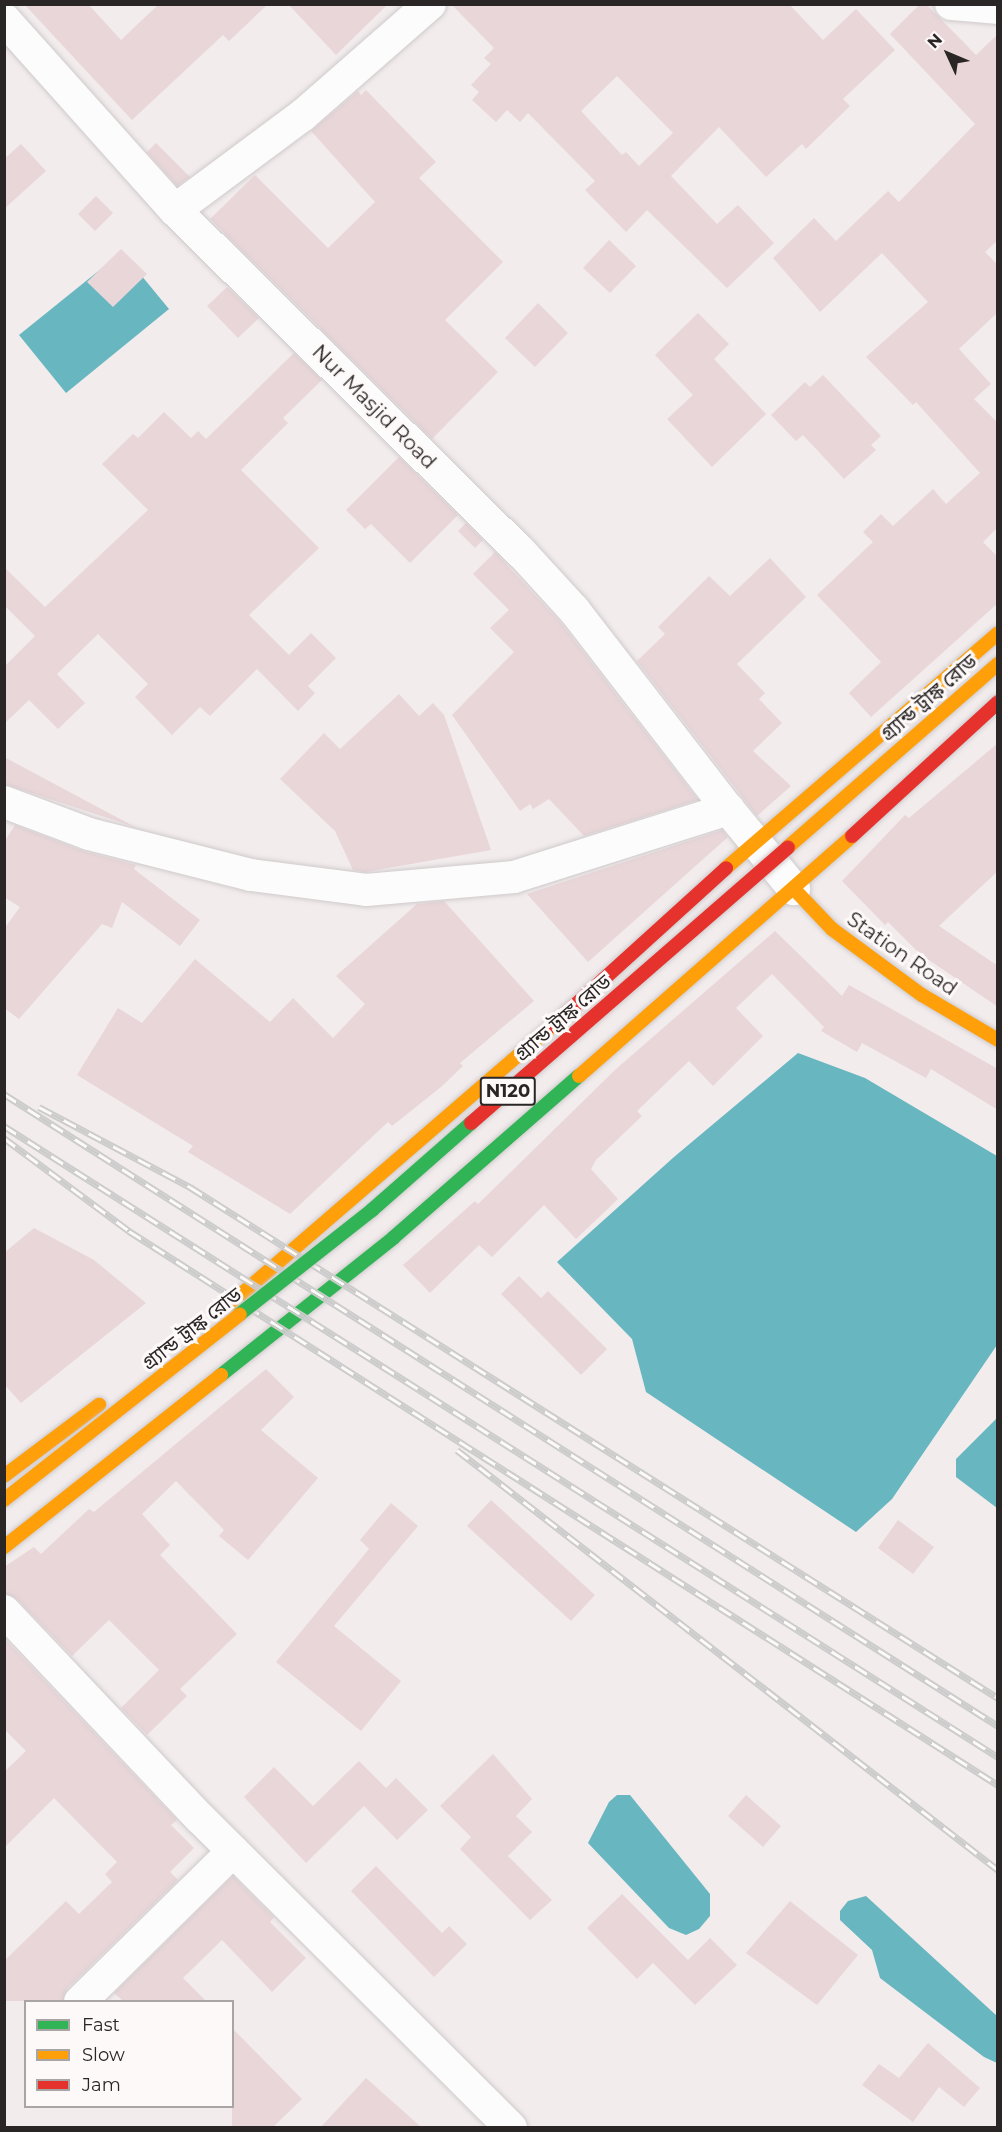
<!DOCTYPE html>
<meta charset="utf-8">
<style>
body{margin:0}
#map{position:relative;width:1002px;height:2132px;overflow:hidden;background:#f2eced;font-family:Montserrat,"Noto Sans Bengali",sans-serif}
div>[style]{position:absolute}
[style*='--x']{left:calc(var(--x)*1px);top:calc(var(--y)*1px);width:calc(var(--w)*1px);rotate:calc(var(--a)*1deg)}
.water>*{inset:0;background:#67b6c0}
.building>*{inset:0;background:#e9d6d9}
.roads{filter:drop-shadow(0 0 2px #cfcacb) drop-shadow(0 0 2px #cfcacb)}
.street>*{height:32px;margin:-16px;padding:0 16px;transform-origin:16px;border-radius:16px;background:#fdfcfc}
.fast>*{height:14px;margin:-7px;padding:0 7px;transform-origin:7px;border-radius:7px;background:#30b455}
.slow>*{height:14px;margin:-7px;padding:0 7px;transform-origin:7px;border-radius:7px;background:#ff9f0a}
.jam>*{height:14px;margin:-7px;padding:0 7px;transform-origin:7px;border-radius:7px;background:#e5322d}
.rail>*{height:7px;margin-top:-3.5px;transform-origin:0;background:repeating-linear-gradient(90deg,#fef9f9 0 14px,#cdcccc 0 28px);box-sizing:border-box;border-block:2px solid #cdcccc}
.bridges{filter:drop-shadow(0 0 2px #cfcacb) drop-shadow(0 0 2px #cfcacb)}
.fast-bridge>*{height:14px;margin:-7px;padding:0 7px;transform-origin:7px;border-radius:7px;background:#30b455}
.slow-bridge>*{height:14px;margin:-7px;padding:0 7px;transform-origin:7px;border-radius:7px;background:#ff9f0a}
.jam-bridge>*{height:14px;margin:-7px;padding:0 7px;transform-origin:7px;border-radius:7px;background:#e5322d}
span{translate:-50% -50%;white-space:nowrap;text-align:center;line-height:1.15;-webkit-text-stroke:6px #fef9f9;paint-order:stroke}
.shield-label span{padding:2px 4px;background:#fef9f9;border:2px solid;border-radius:4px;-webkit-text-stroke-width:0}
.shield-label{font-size:18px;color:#2a2626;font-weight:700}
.street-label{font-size:20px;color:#2a2626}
.frame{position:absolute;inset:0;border:6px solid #2a2626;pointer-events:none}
.legend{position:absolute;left:24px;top:2000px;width:210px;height:108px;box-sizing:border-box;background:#fef9f9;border:2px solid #a9a5a5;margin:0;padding:8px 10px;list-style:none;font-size:18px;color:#2a2626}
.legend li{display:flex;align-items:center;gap:12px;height:30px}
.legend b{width:30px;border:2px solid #a9a5a5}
.north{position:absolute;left:918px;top:24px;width:60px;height:60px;-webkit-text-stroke:4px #fef9f9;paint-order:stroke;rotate:314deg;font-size:16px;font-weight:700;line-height:24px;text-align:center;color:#2a2626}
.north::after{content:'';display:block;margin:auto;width:21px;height:27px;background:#2a2626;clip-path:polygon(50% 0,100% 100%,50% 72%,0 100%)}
</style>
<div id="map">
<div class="water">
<i style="clip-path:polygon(122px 252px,169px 309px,66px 393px,19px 335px)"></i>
<i style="clip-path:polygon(798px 1053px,865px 1078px,997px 1156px,997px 1345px,892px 1499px,856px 1532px,646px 1392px,632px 1339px,557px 1262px,674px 1157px)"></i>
<i style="clip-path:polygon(997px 1418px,997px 1508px,956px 1477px,956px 1459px)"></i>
<i style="clip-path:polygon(617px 1795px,630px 1795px,710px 1894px,710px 1916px,699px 1929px,686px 1935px,669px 1928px,588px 1843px,609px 1802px)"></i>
<i style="clip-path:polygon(866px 1896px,997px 2016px,997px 2063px,984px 2057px,880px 1978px,872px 1950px,840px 1920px,840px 1911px,848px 1901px)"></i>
</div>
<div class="building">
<i style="clip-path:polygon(24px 4px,88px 4px,121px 40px,159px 4px,268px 4px,229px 41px,223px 35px,132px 120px)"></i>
<i style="clip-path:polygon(288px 4px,388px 4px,336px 55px)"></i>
<i style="clip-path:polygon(evenodd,451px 4px,789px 4px,823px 40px,856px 9px,895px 50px,843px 99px,850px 106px,806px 149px,802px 144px,766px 177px,719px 127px,671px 176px,717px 224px,738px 205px,774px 243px,727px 288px,647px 210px,626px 232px,585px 190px,595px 181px,528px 113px,520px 122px,507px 110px,496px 122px,472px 100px,479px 92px,471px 85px,491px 64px,484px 58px,494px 48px,451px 4px,617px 76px,673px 133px,639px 166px,626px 152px,622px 155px,581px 111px,617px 76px)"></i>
<i style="clip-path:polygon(920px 4px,926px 4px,976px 55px,998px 34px,998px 240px,985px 252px,998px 265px,998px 312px,959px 349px,991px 384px,974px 399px,998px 423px,998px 527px,983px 542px,998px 557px,998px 603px,871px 717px,849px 693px,881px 662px,817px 595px,873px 542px,863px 532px,881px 514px,893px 526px,933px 489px,946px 504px,980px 473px,916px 402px,913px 405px,866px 357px,928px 302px,882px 253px,820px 312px,773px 258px,814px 218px,836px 241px,888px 191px,899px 202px,975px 124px,890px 34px)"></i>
<i style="clip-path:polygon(366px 90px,436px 162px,419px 178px,503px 262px,445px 320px,498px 372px,432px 439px,210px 219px,255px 175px,328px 248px,375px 202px,311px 131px,358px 91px,361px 95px)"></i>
<i style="clip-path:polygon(156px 143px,190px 177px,177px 186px,147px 152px)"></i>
<i style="clip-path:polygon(21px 144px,46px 171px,4px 209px,4px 159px)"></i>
<i style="clip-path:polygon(96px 196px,113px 213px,95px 231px,78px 214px)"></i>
<i style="clip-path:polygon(609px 240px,636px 266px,610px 293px,583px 268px)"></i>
<i style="clip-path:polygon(121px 249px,147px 274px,113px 307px,87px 282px)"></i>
<i style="clip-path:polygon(227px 287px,259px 318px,238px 338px,207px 306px)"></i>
<i style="clip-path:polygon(538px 303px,568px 333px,535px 367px,505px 338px)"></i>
<i style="clip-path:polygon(698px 313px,729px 344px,714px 359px,766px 414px,712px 467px,667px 419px,693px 395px,655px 355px)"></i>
<i style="clip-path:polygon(294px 353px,322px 380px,283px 418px,288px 423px,241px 470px,319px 548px,249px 615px,289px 655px,311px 633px,336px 658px,308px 686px,315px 693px,298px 711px,257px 669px,210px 716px,200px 707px,172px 735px,135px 697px,148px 684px,98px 634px,57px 674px,85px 703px,58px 729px,29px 700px,4px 724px,4px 667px,35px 636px,4px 605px,4px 567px,45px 607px,148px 510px,102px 464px,133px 434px,138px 438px,164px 412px,191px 438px,198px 431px,206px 439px)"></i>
<i style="clip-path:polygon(823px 375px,881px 436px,871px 445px,876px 450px,844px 479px,803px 435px,796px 441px,771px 415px,805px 382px,810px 387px)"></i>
<i style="clip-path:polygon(399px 457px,458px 515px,410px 563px,371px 524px,365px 529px,346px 510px)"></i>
<i style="clip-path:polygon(466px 523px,483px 540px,475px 548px,458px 531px)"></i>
<i style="clip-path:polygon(495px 552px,560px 622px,698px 800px,584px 836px,549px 799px,533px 809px,530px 804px,520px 811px,452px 715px,514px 652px,490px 628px,509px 610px,473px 574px)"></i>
<i style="clip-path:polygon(770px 558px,806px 597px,737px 664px,765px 693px,759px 699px,782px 723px,753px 751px,791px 786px,757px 816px,637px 661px,665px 634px,658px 627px,709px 576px,730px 596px)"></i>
<i style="clip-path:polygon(399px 694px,419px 716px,433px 703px,444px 715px,491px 850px,365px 872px,353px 870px,335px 831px,280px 779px,324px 733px,340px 749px)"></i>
<i style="clip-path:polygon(998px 743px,998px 871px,939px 926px,998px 966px,998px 1007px,920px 954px,888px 922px,885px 925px,842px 881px,905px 815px,909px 818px)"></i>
<i style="clip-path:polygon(4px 757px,135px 827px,4px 784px)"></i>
<i style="clip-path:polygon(15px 825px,83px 851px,136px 865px,134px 869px,200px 920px,180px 946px,122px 902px,112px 928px,102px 924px,19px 1019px,4px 1008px,4px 929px,20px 907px,4px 897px,4px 842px)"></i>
<i style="clip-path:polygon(722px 830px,728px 837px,588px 962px,527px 894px)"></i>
<i style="clip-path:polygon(444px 901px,534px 1001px,460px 1063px,463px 1066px,441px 1087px,392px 1126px,388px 1122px,290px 1214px,188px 1152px,193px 1146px,77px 1075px,118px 1008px,142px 1023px,195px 959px,270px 1022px,293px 998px,333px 1038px,365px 1004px,336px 976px,417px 904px)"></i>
<i style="clip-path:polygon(775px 931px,842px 996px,849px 985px,998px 1069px,998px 1110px,931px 1069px,926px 1078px,862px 1043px,857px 1052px,821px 1031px,824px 1027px,772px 974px,736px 1008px,763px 1036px,713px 1086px,689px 1061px,637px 1111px,642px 1116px,596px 1160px,591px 1169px,618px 1199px,576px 1239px,544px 1205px,492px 1257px,479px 1245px,430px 1293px,403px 1265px,475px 1201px,478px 1204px,616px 1069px)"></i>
<i style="clip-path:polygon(34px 1228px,94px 1260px,146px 1303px,21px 1403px,4px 1384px,4px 1253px)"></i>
<i style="clip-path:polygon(519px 1276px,541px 1298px,548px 1291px,607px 1349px,581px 1375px,501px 1294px)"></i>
<i style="clip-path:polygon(266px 1369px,294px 1397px,261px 1430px,318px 1478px,248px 1560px,219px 1536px,224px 1530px,176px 1481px,142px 1514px,170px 1545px,160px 1555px,237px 1634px,180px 1689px,187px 1696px,147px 1735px,121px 1708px,159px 1670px,109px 1620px,72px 1656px,17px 1599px,4px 1594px,4px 1567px,34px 1547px,41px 1554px,89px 1509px,94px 1512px)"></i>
<i style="clip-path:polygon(491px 1500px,595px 1595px,571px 1621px,467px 1526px)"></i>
<i style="clip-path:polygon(391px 1503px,418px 1526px,334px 1626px,401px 1681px,361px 1731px,276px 1662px,369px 1549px,360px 1540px)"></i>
<i style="clip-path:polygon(898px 1520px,934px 1547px,913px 1574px,878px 1548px)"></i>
<i style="clip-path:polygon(4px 1638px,177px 1820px,171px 1825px,194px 1848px,170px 1872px,178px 1880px,67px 1989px,63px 2001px,4px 2001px,4px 1961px,66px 1901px,79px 1914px,112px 1882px,105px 1874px,117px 1862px,54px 1798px,4px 1848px,4px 1772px,26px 1751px,4px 1729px)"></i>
<i style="clip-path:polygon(493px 1754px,532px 1799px,516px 1816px,532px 1832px,508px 1856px,552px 1900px,530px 1920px,460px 1849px,471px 1837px,440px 1806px)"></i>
<i style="clip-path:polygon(359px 1761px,386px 1788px,396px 1778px,428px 1810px,397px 1840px,364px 1806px,306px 1863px,244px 1797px,274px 1767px,313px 1806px)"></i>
<i style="clip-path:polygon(746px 1795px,781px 1826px,763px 1847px,728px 1816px)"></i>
<i style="clip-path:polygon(376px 1866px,442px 1933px,449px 1926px,467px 1944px,434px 1977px,351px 1891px)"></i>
<i style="clip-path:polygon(233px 1876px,274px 1917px,270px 1922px,306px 1958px,272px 1992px,222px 1940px,183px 1978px,206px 2001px,123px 2001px,114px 1993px)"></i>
<i style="clip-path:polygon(622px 1894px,688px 1960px,710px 1938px,737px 1965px,695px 2005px,653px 1963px,637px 1979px,587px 1928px)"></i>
<i style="clip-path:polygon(790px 1901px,858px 1955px,817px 2005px,746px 1953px)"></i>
<i style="clip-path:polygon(232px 2028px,302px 2099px,273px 2127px,232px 2127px)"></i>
<i style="clip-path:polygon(928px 2043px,980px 2088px,964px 2107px,939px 2087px,913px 2122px,862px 2085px,879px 2064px,899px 2078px)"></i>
<i style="clip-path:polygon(366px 2078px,421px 2127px,321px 2127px)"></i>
</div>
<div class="roads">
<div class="street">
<i style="--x:951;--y:4;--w:47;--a:4.9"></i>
<i style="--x:4;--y:19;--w:256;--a:48.2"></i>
<i style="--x:175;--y:210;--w:486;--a:44.7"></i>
<i style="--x:521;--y:552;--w:79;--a:47.6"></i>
<i style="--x:574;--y:610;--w:252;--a:52.3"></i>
<i style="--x:175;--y:210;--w:159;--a:-36.6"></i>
<i style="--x:303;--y:115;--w:169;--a:-41.2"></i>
<i style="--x:4;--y:802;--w:91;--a:20.6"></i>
<i style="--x:89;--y:834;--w:167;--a:14.2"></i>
<i style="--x:251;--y:875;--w:116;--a:7.4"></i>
<i style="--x:366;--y:890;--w:149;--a:-5"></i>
<i style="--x:514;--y:877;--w:225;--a:-17.6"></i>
<i style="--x:728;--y:809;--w:104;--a:50.5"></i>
<i style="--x:4;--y:1611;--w:285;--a:46.6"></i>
<i style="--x:200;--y:1818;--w:439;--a:44.9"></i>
<i style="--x:80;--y:2002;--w:215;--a:-44.6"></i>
</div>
<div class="fast">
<i style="--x:221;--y:1375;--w:220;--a:-38.5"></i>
<i style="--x:393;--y:1238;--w:247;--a:-41.1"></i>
</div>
<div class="slow">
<i style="--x:726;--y:868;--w:359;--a:-40.8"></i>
<i style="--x:794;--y:889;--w:55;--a:46.5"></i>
<i style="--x:832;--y:929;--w:112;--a:36.3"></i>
<i style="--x:922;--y:995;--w:88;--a:30.6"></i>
<i style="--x:579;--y:1076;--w:363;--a:-41.3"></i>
<i style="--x:230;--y:1304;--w:425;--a:-40.8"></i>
<i style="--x:4;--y:1476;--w:119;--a:-36.8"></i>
<i style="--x:4;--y:1547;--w:277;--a:-38.4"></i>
</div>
<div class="jam">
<i style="--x:852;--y:836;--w:198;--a:-42.5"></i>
<i style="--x:552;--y:1026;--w:235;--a:-42.2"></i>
</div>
</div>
<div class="rail">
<i style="--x:4;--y:1094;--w:1178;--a:32.45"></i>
<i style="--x:39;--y:1107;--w:171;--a:27.9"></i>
<i style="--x:190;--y:1187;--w:956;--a:32.31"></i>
<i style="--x:4;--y:1126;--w:1177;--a:32.41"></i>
<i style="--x:4;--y:1138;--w:156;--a:36.6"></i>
<i style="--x:129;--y:1231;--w:1031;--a:32.52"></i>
<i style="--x:457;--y:1450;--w:685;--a:37.82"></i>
</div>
<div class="bridges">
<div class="fast-bridge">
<i style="--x:240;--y:1314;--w:168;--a:-38.2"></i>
<i style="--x:372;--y:1210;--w:132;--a:-41.3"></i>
</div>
<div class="slow-bridge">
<i style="--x:788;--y:847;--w:279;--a:-41.1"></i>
<i style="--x:4;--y:1500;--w:300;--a:-38.2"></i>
</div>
<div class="jam-bridge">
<i style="--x:471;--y:1123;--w:420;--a:-41"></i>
</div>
</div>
<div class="shield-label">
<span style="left:508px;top:1091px">N120</span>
</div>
<div class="street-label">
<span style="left:374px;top:407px;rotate:45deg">Nur Masjid Road</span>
<span style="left:929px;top:698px;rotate:-41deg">গ্র্যান্ড ট্রাঙ্ক রোড</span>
<span style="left:902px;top:954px;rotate:35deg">Station Road</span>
<span style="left:563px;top:1018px;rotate:-41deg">গ্র্যান্ড ট্রাঙ্ক রোড</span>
<span style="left:192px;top:1329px;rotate:-38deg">গ্র্যান্ড ট্রাঙ্ক রোড</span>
</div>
<div class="frame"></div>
<ul class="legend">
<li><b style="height:8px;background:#30b455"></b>Fast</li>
<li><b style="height:8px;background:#ff9f0a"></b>Slow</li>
<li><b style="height:8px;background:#e5322d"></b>Jam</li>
</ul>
<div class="north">N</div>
</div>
